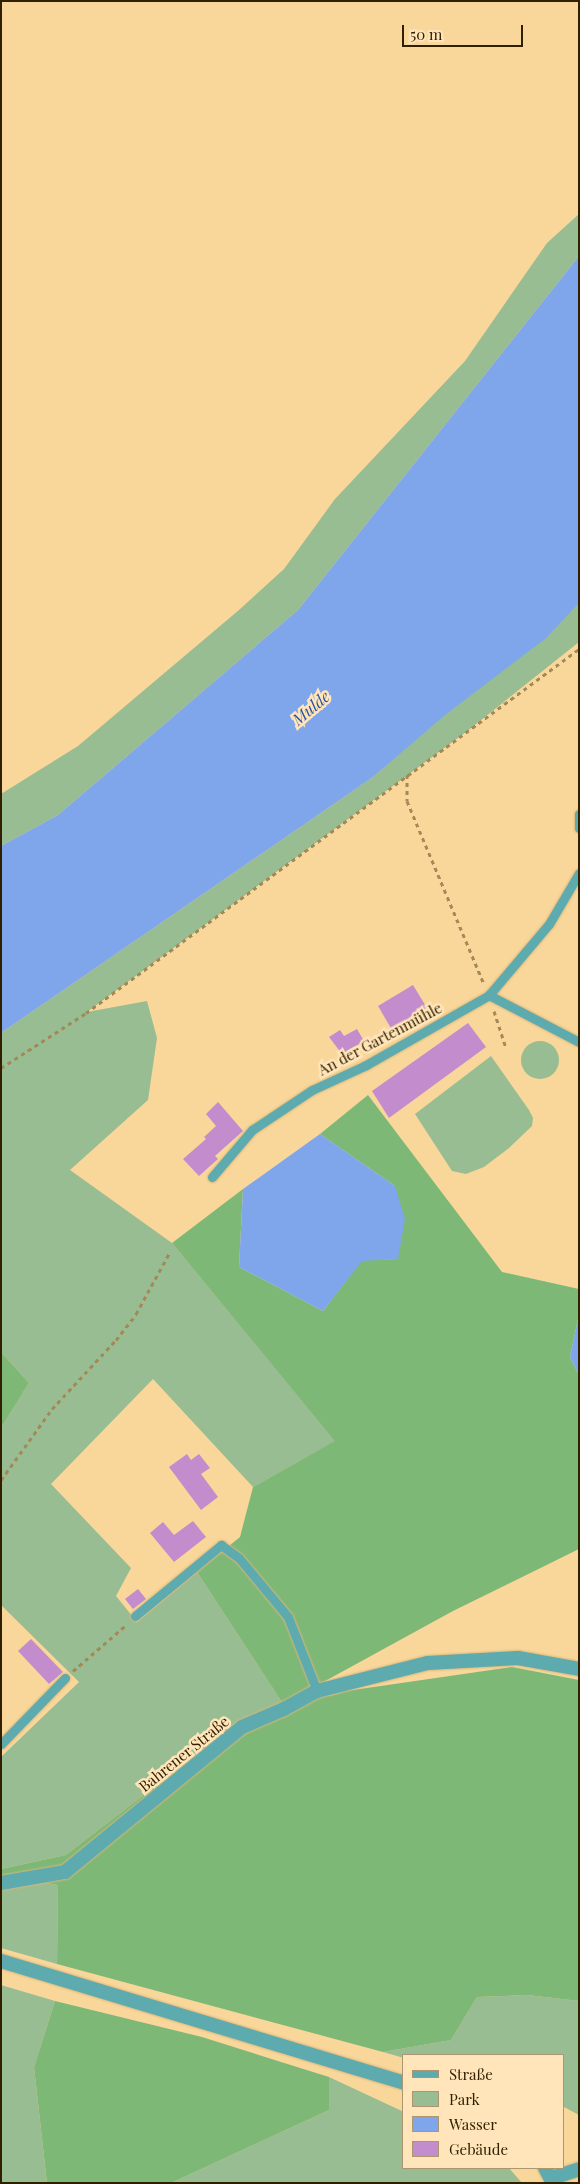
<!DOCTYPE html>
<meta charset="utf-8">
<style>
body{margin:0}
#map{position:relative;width:580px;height:2184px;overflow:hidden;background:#f9d79a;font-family:"Playfair Display",serif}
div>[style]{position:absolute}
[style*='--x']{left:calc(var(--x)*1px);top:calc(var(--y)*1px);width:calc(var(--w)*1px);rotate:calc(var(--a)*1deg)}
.green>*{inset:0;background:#98bd92}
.round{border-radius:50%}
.forest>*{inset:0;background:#7eb876}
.water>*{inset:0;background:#7fa6eb}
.building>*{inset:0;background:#c38ccd}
.path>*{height:3px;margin-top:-1.5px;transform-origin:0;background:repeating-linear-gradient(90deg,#a48958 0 4px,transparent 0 8px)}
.roads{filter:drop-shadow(0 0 1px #d5b67e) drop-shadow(0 0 1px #d5b67e)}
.service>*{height:9px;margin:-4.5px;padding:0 4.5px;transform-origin:4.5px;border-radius:4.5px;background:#5daaaf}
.minor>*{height:14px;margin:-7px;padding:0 7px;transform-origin:7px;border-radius:7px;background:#5daaaf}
.tertiary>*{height:14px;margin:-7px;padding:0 7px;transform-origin:7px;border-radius:7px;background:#5daaaf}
span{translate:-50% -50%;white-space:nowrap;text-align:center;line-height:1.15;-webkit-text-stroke:5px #ffe5b9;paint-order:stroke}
.street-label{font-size:15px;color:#312000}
.water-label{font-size:16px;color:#2652a3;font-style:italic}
.frame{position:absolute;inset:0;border:2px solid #312000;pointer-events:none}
.legend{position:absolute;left:402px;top:2054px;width:162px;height:115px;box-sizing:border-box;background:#ffe5b9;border:1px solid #ad966f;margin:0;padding:6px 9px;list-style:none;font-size:15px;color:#312000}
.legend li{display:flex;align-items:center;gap:10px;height:25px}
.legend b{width:25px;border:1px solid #ad966f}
.scale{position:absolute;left:402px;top:25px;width:121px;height:22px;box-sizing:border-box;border:2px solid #312000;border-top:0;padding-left:6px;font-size:15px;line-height:18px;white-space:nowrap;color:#312000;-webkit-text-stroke:4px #ffe5b9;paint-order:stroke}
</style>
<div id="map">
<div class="green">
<i style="clip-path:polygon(579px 214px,579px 256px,298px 610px,58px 815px,1px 846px,1px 794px,78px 746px,239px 610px,284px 569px,335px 499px,465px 361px,547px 243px)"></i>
<i style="clip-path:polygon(579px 596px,579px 642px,466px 732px,87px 1012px,147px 1001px,157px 1038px,148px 1100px,70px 1170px,172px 1243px,336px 1441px,253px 1487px,153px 1379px,51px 1484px,131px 1568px,116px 1596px,137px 1622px,197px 1572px,283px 1704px,241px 1720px,66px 1855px,1px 1869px,1px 1757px,79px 1682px,1px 1605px,1px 1428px,29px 1383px,1px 1352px,1px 1033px,373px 777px)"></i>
<i class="round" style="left:521px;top:1041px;width:38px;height:38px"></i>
<i style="clip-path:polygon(491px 1056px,529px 1110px,533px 1118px,532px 1126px,509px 1148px,484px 1167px,466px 1174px,452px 1171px,415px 1114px)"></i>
<i style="clip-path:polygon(1px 1875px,58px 1885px,57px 1964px,1px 1948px)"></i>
<i style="clip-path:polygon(1px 1985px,55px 2001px,34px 2067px,47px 2183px,1px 2183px)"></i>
<i style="clip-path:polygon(527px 1995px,579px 2001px,579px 2115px,564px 2107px,564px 2055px,404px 2055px,404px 2058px,383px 2052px,451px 2040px,477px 1997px)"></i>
<i style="clip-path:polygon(329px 2077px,404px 2112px,404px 2168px,509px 2168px,522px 2183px,171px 2183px,329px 2110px)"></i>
</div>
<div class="forest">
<i style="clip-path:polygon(368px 1095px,502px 1272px,579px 1289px,579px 1314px,570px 1357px,579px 1375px,579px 1549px,453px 1611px,285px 1703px,332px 1695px,346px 1691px,512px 1667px,579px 1680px,579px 2001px,527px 1995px,477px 1997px,451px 2040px,383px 2052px,57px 1964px,58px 1885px,1px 1875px,1px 1869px,66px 1855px,241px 1720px,283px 1704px,197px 1572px,240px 1537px,253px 1487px,335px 1441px,172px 1243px,243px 1189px,239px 1267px,323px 1311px,362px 1260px,398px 1259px,395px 1186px,320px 1134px)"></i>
<i style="clip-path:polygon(1px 1352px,29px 1383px,1px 1428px)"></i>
<i style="clip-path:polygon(55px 2001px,202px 2037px,329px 2077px,329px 2110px,171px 2183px,47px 2183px,34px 2067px)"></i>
</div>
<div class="water">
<i style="clip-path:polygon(579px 256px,579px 603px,545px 639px,445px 715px,373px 777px,1px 1033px,1px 846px,58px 815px,298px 610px)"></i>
<i style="clip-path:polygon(320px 1134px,395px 1186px,405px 1219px,398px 1259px,362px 1261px,323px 1311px,239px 1267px,243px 1189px)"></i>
<i style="clip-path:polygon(579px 1314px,579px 1375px,570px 1357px)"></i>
</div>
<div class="building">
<i style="clip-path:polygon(413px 985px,427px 1008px,392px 1030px,378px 1006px)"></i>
<i style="clip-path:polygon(468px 1023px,486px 1047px,389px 1118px,372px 1091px)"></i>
<i style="clip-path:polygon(357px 1029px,364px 1041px,342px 1054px,329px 1037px,340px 1030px,344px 1036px)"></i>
<i style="clip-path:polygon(218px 1102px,243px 1131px,215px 1156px,218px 1159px,199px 1176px,183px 1159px,206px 1139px,204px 1137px,216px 1126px,206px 1114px)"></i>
<i style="clip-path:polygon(187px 1454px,191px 1460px,199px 1454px,210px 1468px,201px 1474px,218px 1497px,201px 1510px,169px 1467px)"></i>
<i style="clip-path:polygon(193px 1521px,206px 1537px,174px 1562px,150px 1533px,163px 1522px,174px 1535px)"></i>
<i style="clip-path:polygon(138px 1589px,146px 1599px,133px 1609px,125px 1599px)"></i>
<i style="clip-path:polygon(31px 1639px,63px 1672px,49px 1684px,18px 1651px)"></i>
</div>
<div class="path">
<i style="--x:407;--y:775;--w:26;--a:90"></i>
<i style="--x:407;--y:801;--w:199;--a:67.2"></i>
<i style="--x:494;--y:1011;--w:39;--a:72"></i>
<i style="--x:1;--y:1068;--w:101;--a:-32.9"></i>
<i style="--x:86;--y:1013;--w:613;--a:-36.44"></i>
<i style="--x:1;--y:1480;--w:87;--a:-54.3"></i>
<i style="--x:52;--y:1409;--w:94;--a:-47.2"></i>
<i style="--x:116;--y:1340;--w:33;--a:-52"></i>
<i style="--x:136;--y:1314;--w:71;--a:-61.3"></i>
<i style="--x:73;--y:1671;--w:72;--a:-41"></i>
</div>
<div class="roads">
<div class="service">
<i style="--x:579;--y:814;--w:14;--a:90"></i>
<i style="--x:489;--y:995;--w:102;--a:27.6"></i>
<i style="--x:212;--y:1177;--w:62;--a:-49.6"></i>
<i style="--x:252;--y:1130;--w:72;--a:-33.7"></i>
<i style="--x:312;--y:1090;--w:60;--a:-24.8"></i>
<i style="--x:366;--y:1065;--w:142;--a:-29.6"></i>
<i style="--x:489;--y:995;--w:93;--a:-49.8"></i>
<i style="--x:549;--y:924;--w:59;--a:-59.5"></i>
<i style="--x:135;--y:1616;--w:112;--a:-39.5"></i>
<i style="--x:221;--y:1545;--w:22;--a:36"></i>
<i style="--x:239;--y:1558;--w:77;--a:50.3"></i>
<i style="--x:288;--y:1617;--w:79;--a:68.6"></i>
<i style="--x:1;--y:1744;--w:92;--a:-45.9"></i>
</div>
<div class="minor">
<i style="--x:1;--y:1883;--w:65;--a:-9.8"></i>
<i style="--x:65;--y:1872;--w:229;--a:-39.3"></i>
<i style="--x:242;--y:1727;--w:46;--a:-23.2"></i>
<i style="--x:284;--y:1709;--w:38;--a:-29"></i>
<i style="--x:317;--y:1691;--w:114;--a:-14.2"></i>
<i style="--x:428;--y:1663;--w:90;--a:-3.2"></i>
<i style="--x:518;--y:1658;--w:62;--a:10.2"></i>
<i style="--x:552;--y:2178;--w:28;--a:-18"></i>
</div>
<div class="tertiary">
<i style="--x:1;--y:1961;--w:421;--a:16.8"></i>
<i style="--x:545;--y:2168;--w:17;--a:62"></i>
</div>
</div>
<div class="street-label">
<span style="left:380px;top:1039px;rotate:-28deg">An der Gartenmühle</span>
<span style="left:184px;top:1754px;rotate:-39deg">Bahrener Straße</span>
</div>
<div class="water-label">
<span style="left:311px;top:708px;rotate:-40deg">Mulde</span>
</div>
<div class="frame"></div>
<ul class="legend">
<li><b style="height:6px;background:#5daaaf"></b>Straße</li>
<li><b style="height:14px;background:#98bd92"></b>Park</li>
<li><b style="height:14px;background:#7fa6eb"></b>Wasser</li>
<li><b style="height:14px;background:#c38ccd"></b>Gebäude</li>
</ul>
<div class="scale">50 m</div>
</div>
